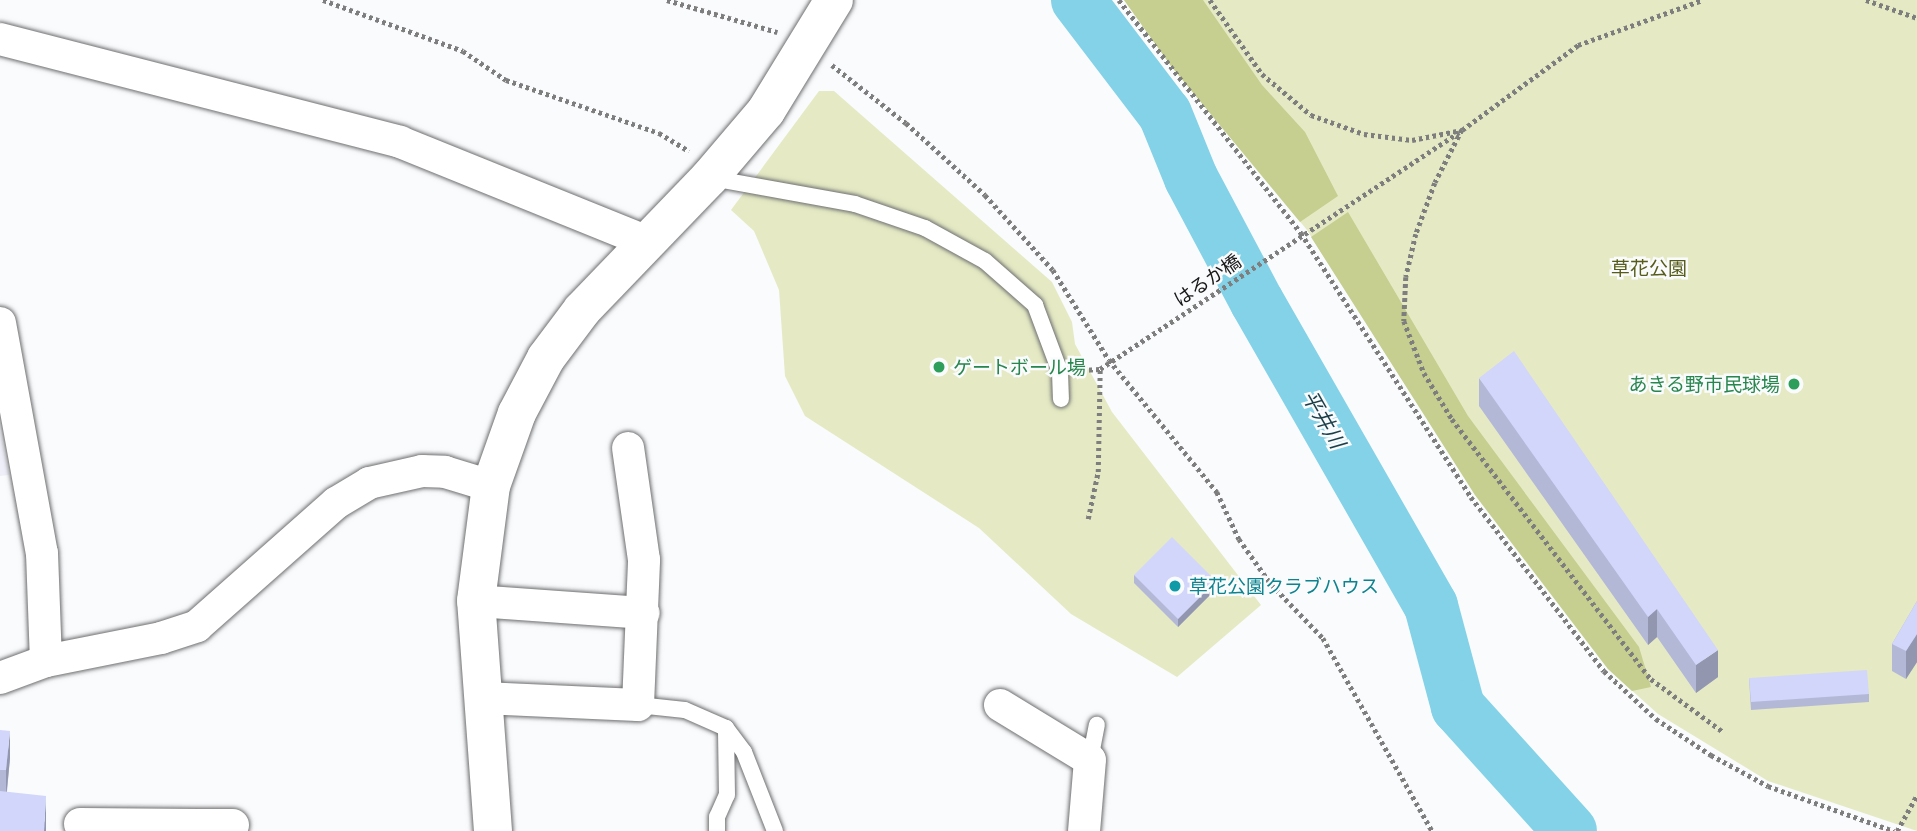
<!DOCTYPE html>
<meta charset="utf-8">
<style>
body{margin:0}
#map{position:relative;width:1917px;height:831px;overflow:hidden;background:#fafbfd;font-family:Lato,"Noto Sans JP",sans-serif}
div>[style]{position:absolute}
[style*='--x']{left:calc(var(--x)*1px);top:calc(var(--y)*1px);width:calc(var(--w)*1px);rotate:calc(var(--a)*1deg)}
.built>*{inset:0;background:#eeeff8}
.green>*{inset:0;background:#e5eac4}
.forest>*{inset:0;background:#c6ce90}
.river>*{height:54px;margin:-27px;padding:0 27px;transform-origin:27px;border-radius:27px;background:#84d2e7}
.path>*{height:4.5px;margin-top:-2.25px;transform-origin:0;background:repeating-linear-gradient(90deg,#7e7e7f 0 3.5px,transparent 0 7px)}
.roads{filter:drop-shadow(0 0 2px #6e6f70) drop-shadow(0 0 2px #6e6f70)}
.service>*{height:16px;margin:-8px;padding:0 8px;transform-origin:8px;border-radius:8px;background:#fff}
.minor>*{height:32px;margin:-16px;padding:0 16px;transform-origin:16px;border-radius:16px;background:#fff}
.tertiary>*{height:38px;margin:-19px;padding:0 19px;transform-origin:19px;border-radius:19px;background:#fff}
.wall>*{inset:0;background:#b4b8d7}
.shaded-wall>*{inset:0;background:#9296af}
.building>*{inset:0;background:#d1d6fa}
.dots>*{width:19px;height:19px;translate:-50% -50%;box-sizing:border-box;border:4px solid #fafbfd;border-radius:50%}
span{translate:-50% -50%;white-space:nowrap;text-align:center;line-height:1.15;-webkit-text-stroke:5px #fafbfd;paint-order:stroke}
.park-label{font-size:19px;color:#575c18}
.street-label{font-size:19px;color:#171717}
.leisure-label{font-size:19px;color:#27864d}
.left{translate:0 -50%;text-align:left}
.right{translate:-100% -50%;text-align:right}
.culture-label{font-size:19px;color:#0d838f}
.water-label{font-size:21px;color:#1b3f48;font-style:italic}
</style>
<div id="map">
<div class="built">
<i style="clip-path:polygon(0 430px,9px 475px,0 476px)"></i>
</div>
<div class="green">
<i style="clip-path:polygon(1124px 0,1917px 0,1917px 831px,1768px 781px,1658px 714px,1608px 669px,1475px 495px,1307px 230px,1171px 66px)"></i>
<i style="clip-path:polygon(819px 91px,834px 91px,1052px 282px,1072px 322px,1075px 344px,1112px 412px,1261px 605px,1177px 677px,1071px 614px,979px 528px,805px 416px,785px 376px,779px 290px,754px 231px,731px 210px)"></i>
</div>
<div class="forest">
<i style="clip-path:polygon(1124px 0,1203px 0,1262px 85px,1305px 132px,1338px 196px,1300px 222px,1171px 66px)"></i>
<i style="clip-path:polygon(1348px 212px,1468px 416px,1639px 647px,1651px 687px,1632px 691px,1608px 669px,1475px 495px,1311px 237px)"></i>
</div>
<div class="river">
<i style="--x:1078;--y:0;--w:143;--a:52.7"></i>
<i style="--x:1165;--y:114;--w:69;--a:67.9"></i>
<i style="--x:1191;--y:178;--w:140;--a:62"></i>
<i style="--x:1257;--y:302;--w:350;--a:60.2"></i>
<i style="--x:1431;--y:606;--w:105;--a:75"></i>
<i style="--x:1458;--y:707;--w:167;--a:47.9"></i>
</div>
<div class="path">
<i style="--x:323;--y:0;--w:149;--a:20"></i>
<i style="--x:463;--y:51;--w:52;--a:34"></i>
<i style="--x:506;--y:80;--w:162;--a:19.1"></i>
<i style="--x:659;--y:133;--w:35;--a:31"></i>
<i style="--x:667;--y:0;--w:115;--a:16.2"></i>
<i style="--x:1119;--y:0;--w:296;--a:52"></i>
<i style="--x:1301;--y:233;--w:314;--a:57.2"></i>
<i style="--x:1471;--y:497;--w:219;--a:52.6"></i>
<i style="--x:1604;--y:671;--w:71;--a:42.7"></i>
<i style="--x:1656;--y:719;--w:66;--a:33.2"></i>
<i style="--x:1711;--y:755;--w:65;--a:28.5"></i>
<i style="--x:1768;--y:786;--w:134;--a:19.7"></i>
<i style="--x:1210;--y:0;--w:90;--a:54.9"></i>
<i style="--x:1262;--y:74;--w:64;--a:39.9"></i>
<i style="--x:1311;--y:115;--w:56;--a:19.7"></i>
<i style="--x:1364;--y:134;--w:48;--a:7.1"></i>
<i style="--x:1412;--y:140;--w:51;--a:-11.3"></i>
<i style="--x:1462;--y:130;--w:144;--a:-36.2"></i>
<i style="--x:1578;--y:45;--w:132;--a:-19.9"></i>
<i style="--x:1866;--y:0;--w:54;--a:19.4"></i>
<i style="--x:832;--y:65;--w:94;--a:38.1"></i>
<i style="--x:906;--y:123;--w:107;--a:42.3"></i>
<i style="--x:985;--y:195;--w:101;--a:47.8"></i>
<i style="--x:1053;--y:270;--w:106;--a:58.1"></i>
<i style="--x:1109;--y:360;--w:171;--a:50.7"></i>
<i style="--x:1217;--y:492;--w:52;--a:64.9"></i>
<i style="--x:1239;--y:539;--w:55;--a:54.6"></i>
<i style="--x:1271;--y:584;--w:75;--a:46.1"></i>
<i style="--x:1323;--y:638;--w:222;--a:60.5"></i>
<i style="--x:1462;--y:130;--w:59;--a:117"></i>
<i style="--x:1435;--y:183;--w:54;--a:110.4"></i>
<i style="--x:1416;--y:234;--w:44;--a:103.1"></i>
<i style="--x:1406;--y:277;--w:44;--a:92.6"></i>
<i style="--x:1404;--y:321;--w:56;--a:69"></i>
<i style="--x:1424;--y:373;--w:54;--a:58.7"></i>
<i style="--x:1452;--y:419;--w:327;--a:52.6"></i>
<i style="--x:1651;--y:679;--w:88;--a:36.2"></i>
<i style="--x:1082;--y:370;--w:18;--a:-3"></i>
<i style="--x:1088;--y:519;--w:48;--a:-78"></i>
<i style="--x:1098;--y:472;--w:103;--a:-88.9"></i>
<i style="--x:1100;--y:369;--w:430;--a:-33.4"></i>
<i style="--x:1897;--y:831;--w:41;--a:-60.9"></i>
</div>
<div class="roads">
<div class="service">
<i style="--x:711;--y:178;--w:146;--a:10.2"></i>
<i style="--x:855;--y:204;--w:74;--a:18.9"></i>
<i style="--x:925;--y:228;--w:68;--a:28.8"></i>
<i style="--x:985;--y:261;--w:67;--a:41.3"></i>
<i style="--x:1035;--y:305;--w:72;--a:69.5"></i>
<i style="--x:1060;--y:372;--w:27;--a:88"></i>
<i style="--x:638;--y:705;--w:47;--a:6.1"></i>
<i style="--x:685;--y:710;--w:45;--a:23.7"></i>
<i style="--x:726;--y:728;--w:30;--a:53"></i>
<i style="--x:744;--y:752;--w:85;--a:68.6"></i>
<i style="--x:1090;--y:760;--w:36;--a:-79"></i>
<i style="--x:717;--y:831;--w:14;--a:-90"></i>
<i style="--x:717;--y:817;--w:24;--a:-66"></i>
<i style="--x:727;--y:795;--w:67;--a:-90.9"></i>
</div>
<div class="minor">
<i style="--x:0;--y:39;--w:413;--a:14.4"></i>
<i style="--x:400;--y:142;--w:266;--a:22"></i>
<i style="--x:0;--y:323;--w:234;--a:79.7"></i>
<i style="--x:42;--y:553;--w:108;--a:87.9"></i>
<i style="--x:476;--y:601;--w:168;--a:4.1"></i>
<i style="--x:0;--y:678;--w:49;--a:-20.3"></i>
<i style="--x:46;--y:661;--w:117;--a:-11.3"></i>
<i style="--x:161;--y:638;--w:38;--a:-18"></i>
<i style="--x:197;--y:626;--w:186;--a:-41.5"></i>
<i style="--x:336;--y:503;--w:39;--a:-31"></i>
<i style="--x:369;--y:483;--w:54;--a:-12.8"></i>
<i style="--x:422;--y:471;--w:23;--a:2"></i>
<i style="--x:445;--y:472;--w:48;--a:16.9"></i>
<i style="--x:482;--y:698;--w:156;--a:2.6"></i>
<i style="--x:638;--y:705;--w:145;--a:-87.6"></i>
<i style="--x:644;--y:560;--w:113;--a:-98.1"></i>
<i style="--x:1000;--y:705;--w:105;--a:31.4"></i>
<i style="--x:1090;--y:760;--w:71;--a:94.8"></i>
<i style="--x:80;--y:824;--w:118;--a:0.5"></i>
<i style="--x:198;--y:825;--w:6;--a:90"></i>
<i style="--x:198;--y:825;--w:35;--a:0"></i>
</div>
<div class="tertiary">
<i style="--x:493;--y:831;--w:231;--a:-94.2"></i>
<i style="--x:476;--y:601;--w:116;--a:-82.6"></i>
<i style="--x:491;--y:486;--w:77;--a:-70.4"></i>
<i style="--x:517;--y:413;--w:62;--a:-62.2"></i>
<i style="--x:546;--y:358;--w:60;--a:-53.1"></i>
<i style="--x:582;--y:310;--w:183;--a:-46.1"></i>
<i style="--x:709;--y:178;--w:88;--a:-49.6"></i>
<i style="--x:766;--y:111;--w:130;--a:-58.5"></i>
</div>
</div>
<div class="wall">
<i style="clip-path:polygon(1479px 378px,1718px 677px,1696px 693px,1657px 637px,1648px 645px,1479px 406px)"></i>
<i style="clip-path:polygon(1134px 575px,1216px 589px,1178px 627px,1134px 583px)"></i>
<i style="clip-path:polygon(1917px 601px,1917px 662px,1906px 679px,1892px 671px,1892px 644px)"></i>
<i style="clip-path:polygon(1749px 678px,1869px 694px,1869px 702px,1751px 710px)"></i>
<i style="clip-path:polygon(0 730px,10px 758px,7px 792px,46px 823px,46px 831px,0 831px)"></i>
</div>
<div class="shaded-wall">
<i style="clip-path:polygon(1216px 581px,1216px 589px,1178px 627px,1178px 619px)"></i>
<i style="clip-path:polygon(1657px 609px,1657px 637px,1648px 645px,1648px 617px)"></i>
<i style="clip-path:polygon(1917px 634px,1917px 662px,1906px 679px,1906px 651px)"></i>
<i style="clip-path:polygon(1718px 650px,1718px 677px,1696px 693px,1696px 665px)"></i>
<i style="clip-path:polygon(10px 731px,10px 758px,6px 798px,6px 770px)"></i>
<i style="clip-path:polygon(46px 796px,46px 831px,44px 831px)"></i>
</div>
<div class="building">
<i style="clip-path:polygon(1514px 351px,1718px 650px,1696px 665px,1657px 609px,1648px 617px,1479px 378px)"></i>
<i style="clip-path:polygon(1172px 537px,1216px 581px,1178px 619px,1134px 575px)"></i>
<i style="clip-path:polygon(1917px 601px,1917px 634px,1906px 651px,1892px 644px)"></i>
<i style="clip-path:polygon(1867px 670px,1869px 694px,1751px 702px,1749px 678px)"></i>
<i style="clip-path:polygon(0 730px,10px 731px,6px 770px,0 770px)"></i>
<i style="clip-path:polygon(0 791px,46px 796px,44px 831px,0 831px)"></i>
</div>
<div class="dots">
<i style="left:939px;top:367px;background:#2e9e5b"></i>
<i style="left:1794px;top:384px;background:#2e9e5b"></i>
<i style="left:1175px;top:586px;background:#0f9aa8"></i>
</div>
<div class="park-label">
<span style="left:1649px;top:268px">草花公園</span>
</div>
<div class="street-label">
<span style="left:1207px;top:280px;rotate:-34deg">はるか橋</span>
</div>
<div class="leisure-label">
<span class="left" style="left:953px;top:367px">ゲートボール場</span>
<span class="right" style="left:1780px;top:384px">あきる野市民球場</span>
</div>
<div class="culture-label">
<span class="left" style="left:1189px;top:586px">草花公園クラブハウス</span>
</div>
<div class="water-label">
<span style="left:1324px;top:419px;rotate:60deg">平井川</span>
</div>
</div>
